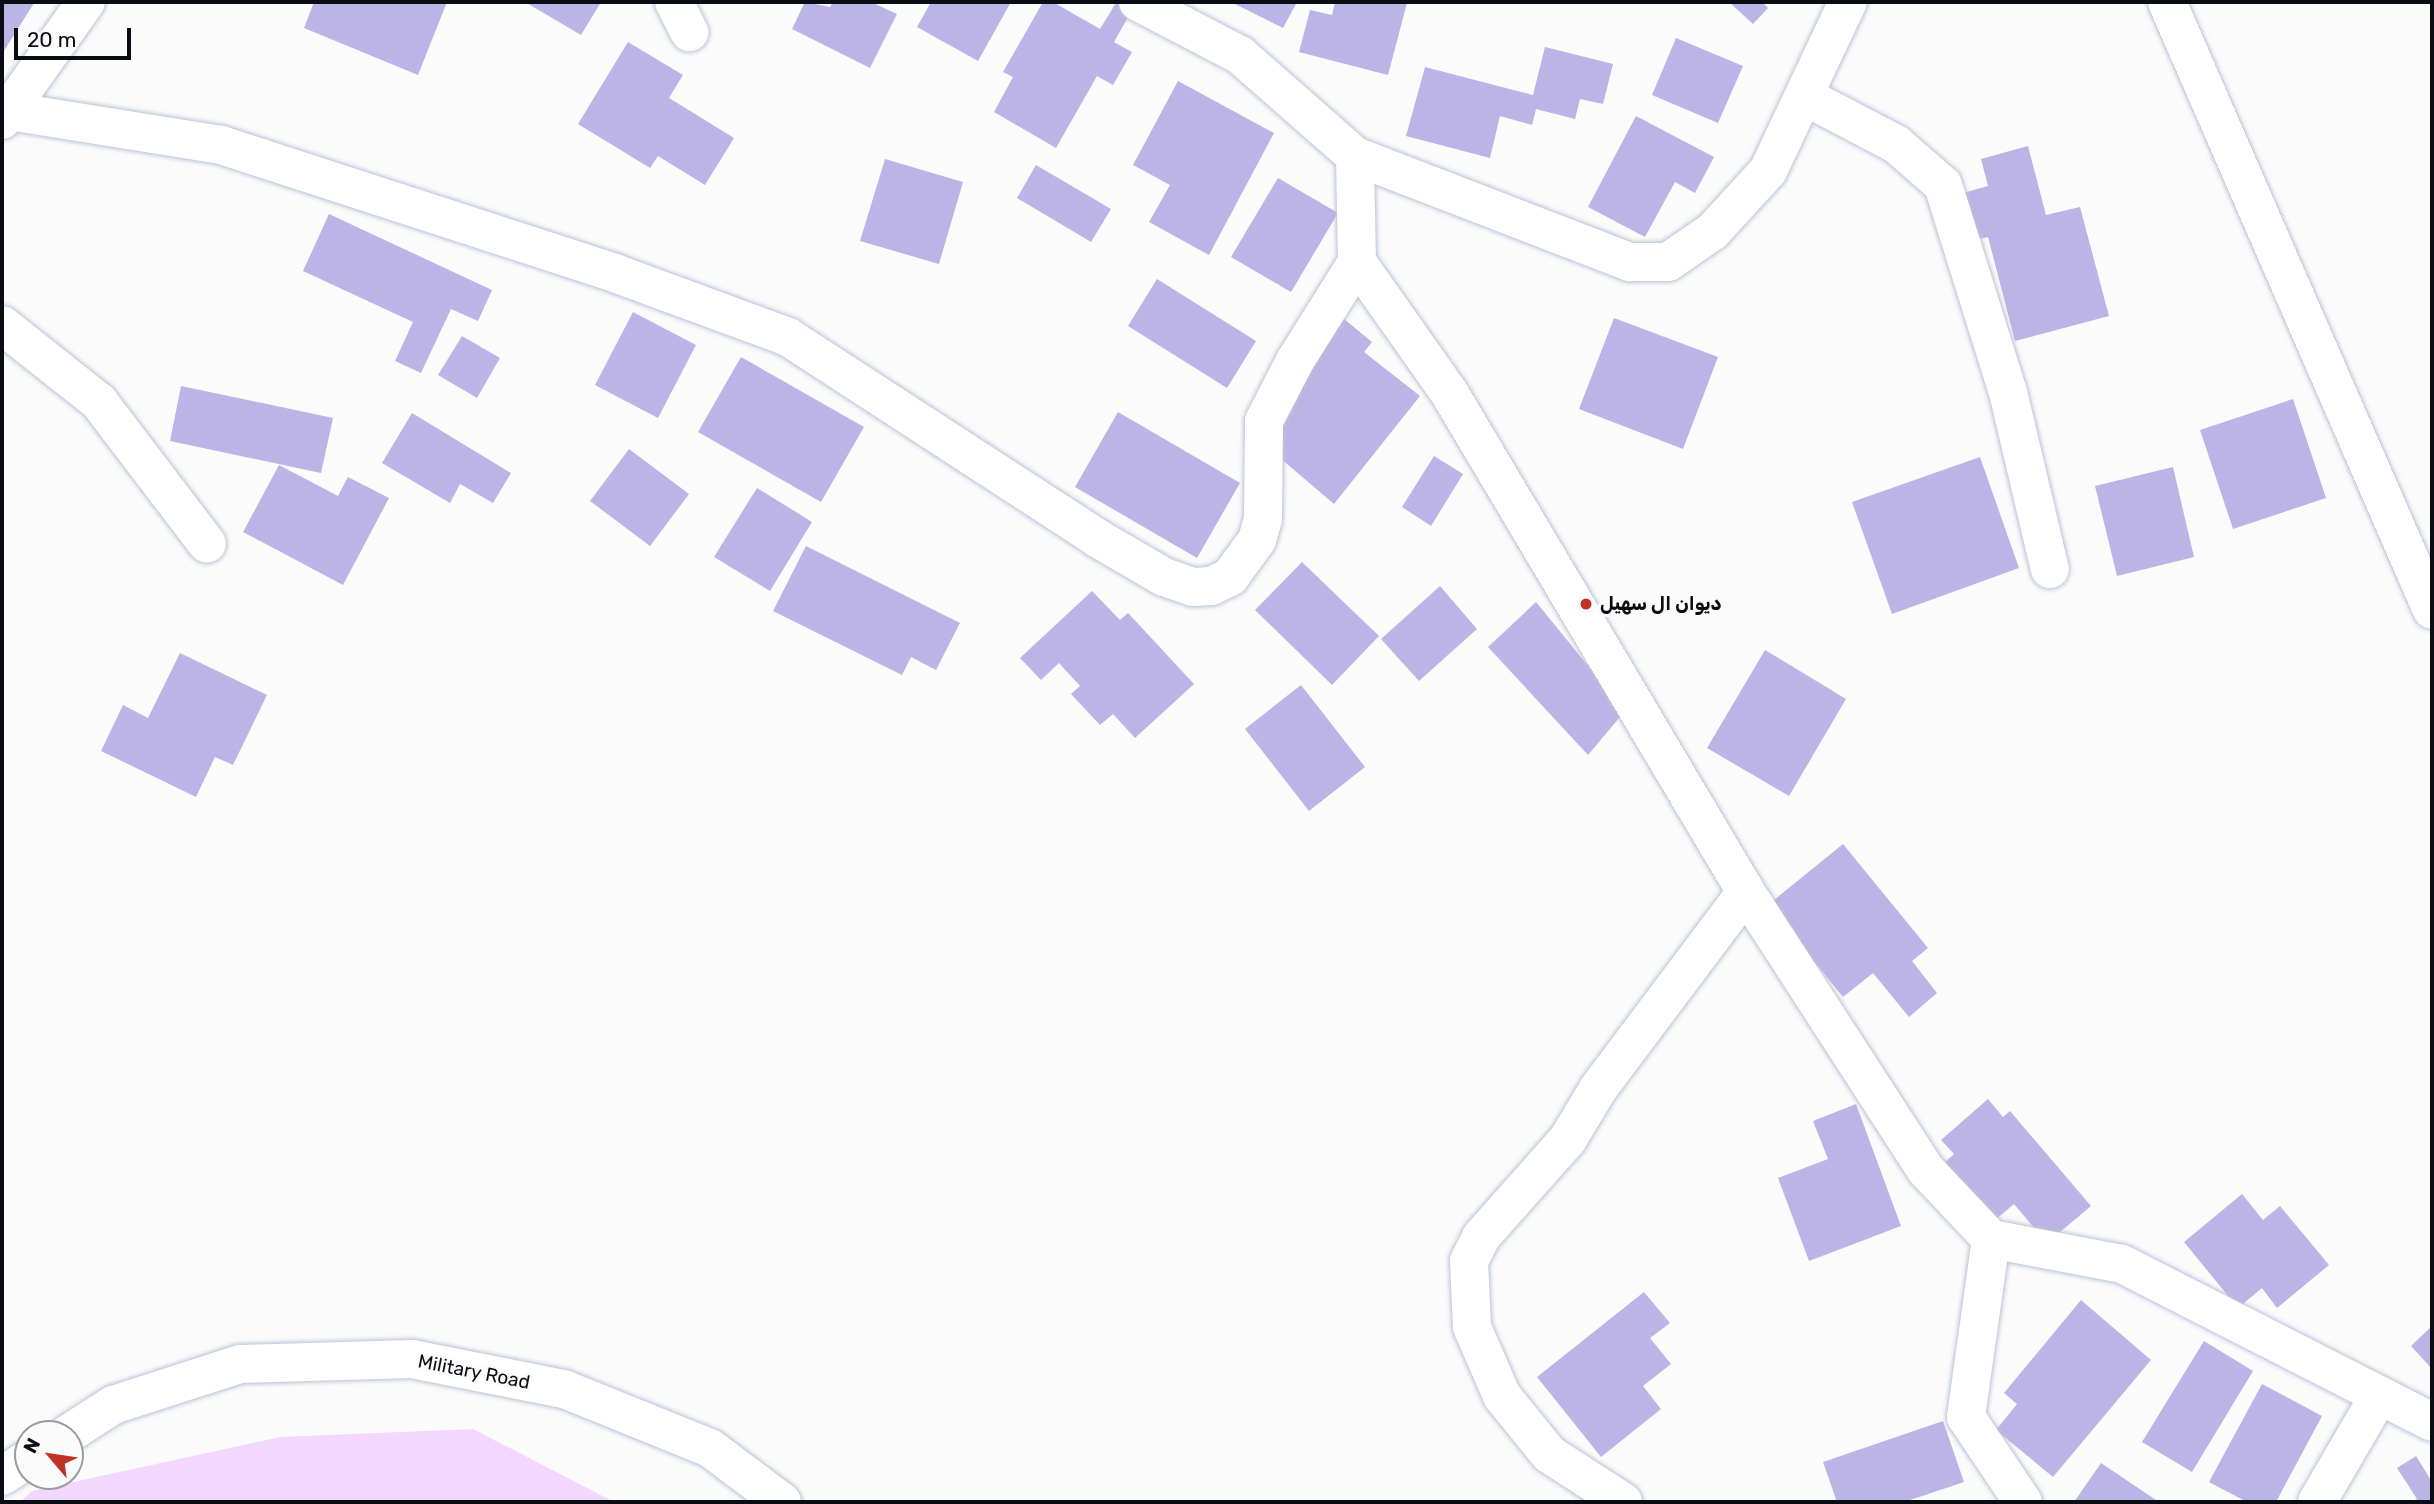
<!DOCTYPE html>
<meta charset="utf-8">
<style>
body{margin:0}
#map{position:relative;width:2434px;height:1504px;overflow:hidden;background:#fbfbfb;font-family:Rubik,"Noto Sans Arabic",sans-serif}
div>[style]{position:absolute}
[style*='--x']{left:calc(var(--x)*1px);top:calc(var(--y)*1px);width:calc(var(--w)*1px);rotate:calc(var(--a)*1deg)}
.green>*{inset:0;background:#f4d7fe}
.building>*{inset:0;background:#bcb3e6}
.roads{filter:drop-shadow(0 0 2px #b9c2d8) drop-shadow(0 0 2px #b9c2d8)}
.minor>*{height:38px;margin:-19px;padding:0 19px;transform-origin:19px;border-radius:19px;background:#fff}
.dots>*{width:19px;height:19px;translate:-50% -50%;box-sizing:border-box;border:4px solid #fbfbfb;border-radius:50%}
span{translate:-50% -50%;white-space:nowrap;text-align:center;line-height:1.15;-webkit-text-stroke:6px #fbfbfb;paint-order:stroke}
.poi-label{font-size:19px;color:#090c13;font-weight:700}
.left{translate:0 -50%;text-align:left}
.street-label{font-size:19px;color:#090c13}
.frame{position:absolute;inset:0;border:4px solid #090c13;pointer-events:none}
.north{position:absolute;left:14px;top:1420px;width:70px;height:70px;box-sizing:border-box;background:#fbfbfb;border:2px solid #9a9b9e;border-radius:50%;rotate:299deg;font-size:19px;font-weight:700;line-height:28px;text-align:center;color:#090c13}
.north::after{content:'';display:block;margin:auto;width:24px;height:32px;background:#c13425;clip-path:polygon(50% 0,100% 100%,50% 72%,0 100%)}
.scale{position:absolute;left:14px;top:28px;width:117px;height:32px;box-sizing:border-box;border:4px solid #090c13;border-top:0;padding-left:9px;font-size:21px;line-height:24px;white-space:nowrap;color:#090c13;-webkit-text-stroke:5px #fbfbfb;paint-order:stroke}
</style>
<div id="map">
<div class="green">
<i style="clip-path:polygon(473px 1429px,614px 1502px,20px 1502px,32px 1491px,280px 1437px)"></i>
</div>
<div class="building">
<i style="clip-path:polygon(2px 2px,34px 3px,2px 54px)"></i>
<i style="clip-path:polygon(314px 2px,447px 2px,418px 75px,304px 28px)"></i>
<i style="clip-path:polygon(525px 2px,601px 2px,581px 35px)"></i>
<i style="clip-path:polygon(805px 2px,830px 7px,833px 2px,871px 2px,897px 14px,870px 68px,792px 29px)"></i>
<i style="clip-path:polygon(931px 2px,1011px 2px,978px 61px,917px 27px)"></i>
<i style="clip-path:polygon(1043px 2px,1053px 2px,1100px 29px,1116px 3px,1131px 12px,1114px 42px,1132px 52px,1113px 85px,1097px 76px,1056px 148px,994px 112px,1013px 77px,1003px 72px)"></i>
<i style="clip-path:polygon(1231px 2px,1297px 2px,1283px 28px)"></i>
<i style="clip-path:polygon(1335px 2px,1407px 3px,1388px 75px,1299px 52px,1310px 10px,1332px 15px)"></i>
<i style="clip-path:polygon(1729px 2px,1762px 2px,1768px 8px,1753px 24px)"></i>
<i style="clip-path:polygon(1676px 38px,1743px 66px,1718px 123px,1652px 95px)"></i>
<i style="clip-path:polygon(628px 42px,683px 75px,669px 98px,734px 138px,705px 185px,658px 156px,650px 168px,578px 124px)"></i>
<i style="clip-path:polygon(1545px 47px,1613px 64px,1603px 104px,1580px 99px,1575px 119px,1536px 109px,1532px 125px,1500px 116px,1490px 158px,1406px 136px,1425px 67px,1533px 95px)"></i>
<i style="clip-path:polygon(1178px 81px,1274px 133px,1209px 255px,1149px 222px,1170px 185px,1133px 165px)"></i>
<i style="clip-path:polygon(1636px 116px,1714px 157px,1695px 193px,1675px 182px,1645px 237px,1588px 207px)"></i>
<i style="clip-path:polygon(2028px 146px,2046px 215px,2080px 207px,2109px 316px,2015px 341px,1988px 237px,1975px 240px,1963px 193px,1988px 186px,1981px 159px)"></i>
<i style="clip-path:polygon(885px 159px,963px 182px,939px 264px,860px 241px)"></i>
<i style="clip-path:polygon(1036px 165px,1111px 209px,1091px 242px,1017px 198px)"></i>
<i style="clip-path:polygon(1278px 178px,1338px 213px,1291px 292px,1231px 257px)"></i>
<i style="clip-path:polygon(329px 214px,492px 290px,478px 321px,451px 309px,421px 373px,395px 361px,413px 322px,303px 271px)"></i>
<i style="clip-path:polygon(1157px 279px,1256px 341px,1227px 388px,1128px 326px)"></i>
<i style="clip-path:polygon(633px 312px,696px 345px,658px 418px,595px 385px)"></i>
<i style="clip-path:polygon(1614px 318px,1718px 357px,1683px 449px,1579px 409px)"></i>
<i style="clip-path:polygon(1344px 319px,1372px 342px,1364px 352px,1420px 396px,1334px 504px,1273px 452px,1278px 405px)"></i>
<i style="clip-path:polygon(462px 336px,500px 358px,477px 398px,438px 375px)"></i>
<i style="clip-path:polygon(741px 357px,864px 427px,821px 502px,698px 432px)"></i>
<i style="clip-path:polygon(181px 386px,333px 418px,321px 473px,170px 441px)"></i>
<i style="clip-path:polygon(2293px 399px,2326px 498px,2233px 529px,2200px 430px)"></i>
<i style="clip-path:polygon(1118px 412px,1240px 483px,1197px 558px,1075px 487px)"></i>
<i style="clip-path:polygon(412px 413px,511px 473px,493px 503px,460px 484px,450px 503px,382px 463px)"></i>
<i style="clip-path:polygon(629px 449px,689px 494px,650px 546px,590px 501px)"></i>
<i style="clip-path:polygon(1434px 456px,1463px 474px,1431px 526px,1402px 507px)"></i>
<i style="clip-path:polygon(1980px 457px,2019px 568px,1892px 614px,1852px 502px)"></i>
<i style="clip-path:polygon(279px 465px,338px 496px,348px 477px,389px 498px,343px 585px,243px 532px)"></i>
<i style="clip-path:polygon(2173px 467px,2194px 557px,2117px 576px,2095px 486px)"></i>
<i style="clip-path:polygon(757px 488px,812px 522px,770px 591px,714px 557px)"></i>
<i style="clip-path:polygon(806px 546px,960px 623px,936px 670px,911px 657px,902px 675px,773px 611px)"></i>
<i style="clip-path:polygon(1302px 562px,1379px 636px,1332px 685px,1255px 610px)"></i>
<i style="clip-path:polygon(1440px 586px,1477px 629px,1419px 681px,1381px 639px)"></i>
<i style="clip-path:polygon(1092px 591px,1120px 620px,1128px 613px,1194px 684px,1135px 738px,1113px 714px,1100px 725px,1071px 694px,1080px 686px,1059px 663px,1041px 680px,1020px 658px)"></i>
<i style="clip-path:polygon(1536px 602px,1625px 711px,1588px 755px,1488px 647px)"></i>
<i style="clip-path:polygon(1765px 650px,1846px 699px,1789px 796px,1707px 748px)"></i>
<i style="clip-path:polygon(180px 653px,267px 695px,233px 765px,215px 757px,196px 797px,101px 751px,123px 705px,148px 718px)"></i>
<i style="clip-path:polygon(1301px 685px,1365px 767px,1309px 811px,1245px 729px)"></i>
<i style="clip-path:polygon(1843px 844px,1928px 948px,1912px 961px,1937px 993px,1909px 1017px,1873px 973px,1843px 997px,1768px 905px)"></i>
<i style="clip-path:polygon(1988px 1099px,2003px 1117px,2010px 1111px,2091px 1206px,2047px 1243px,2014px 1204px,1994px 1221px,1937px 1169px,1954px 1154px,1941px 1140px)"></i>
<i style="clip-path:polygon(1856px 1104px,1901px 1226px,1809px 1261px,1778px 1178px,1828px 1159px,1813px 1121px)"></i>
<i style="clip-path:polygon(2242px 1194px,2263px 1220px,2280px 1206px,2329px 1265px,2277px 1308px,2262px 1288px,2238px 1308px,2184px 1242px)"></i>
<i style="clip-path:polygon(1644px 1292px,1670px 1323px,1650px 1338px,1671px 1364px,1643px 1386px,1661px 1409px,1601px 1457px,1537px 1377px)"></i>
<i style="clip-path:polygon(2081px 1300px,2151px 1360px,2053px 1477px,1996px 1430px,2017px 1404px,2004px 1393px)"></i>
<i style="clip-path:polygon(2432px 1326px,2432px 1369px,2411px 1346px)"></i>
<i style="clip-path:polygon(2204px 1341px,2253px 1371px,2192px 1472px,2142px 1442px)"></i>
<i style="clip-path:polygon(2262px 1384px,2322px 1416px,2276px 1502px,2247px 1502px,2209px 1482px)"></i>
<i style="clip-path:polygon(1943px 1421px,1964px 1482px,1904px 1502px,1837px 1502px,1823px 1462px)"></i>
<i style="clip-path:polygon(2416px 1456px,2432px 1482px,2432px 1502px,2412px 1502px,2417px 1499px,2397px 1468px)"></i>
<i style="clip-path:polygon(2101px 1463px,2159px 1502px,2074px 1502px)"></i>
</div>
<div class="roads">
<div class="minor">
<i style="--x:674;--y:2;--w:34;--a:63"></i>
<i style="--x:1138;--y:2;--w:115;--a:27.5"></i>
<i style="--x:1240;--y:55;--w:153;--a:41.3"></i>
<i style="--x:1355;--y:156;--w:295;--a:21.1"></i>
<i style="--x:1630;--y:262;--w:38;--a:0"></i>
<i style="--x:1668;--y:262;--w:55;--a:-34.6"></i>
<i style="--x:1713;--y:231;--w:81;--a:-47.5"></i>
<i style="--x:1768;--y:171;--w:187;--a:-64.7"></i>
<i style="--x:2167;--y:2;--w:663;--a:66.45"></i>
<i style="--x:1804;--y:96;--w:104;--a:27.6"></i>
<i style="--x:1896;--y:144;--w:62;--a:41.1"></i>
<i style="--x:1943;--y:185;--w:217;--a:72.6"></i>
<i style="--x:2008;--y:392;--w:182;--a:76.7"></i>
<i style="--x:9;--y:111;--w:215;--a:9.1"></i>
<i style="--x:221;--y:145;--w:416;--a:18"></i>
<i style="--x:617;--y:274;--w:182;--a:20.2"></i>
<i style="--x:788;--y:337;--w:369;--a:33"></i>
<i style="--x:1097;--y:538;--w:78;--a:30.2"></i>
<i style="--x:1164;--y:577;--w:31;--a:19"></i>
<i style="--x:1193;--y:587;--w:18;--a:-3"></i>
<i style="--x:1211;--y:586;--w:21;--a:-25"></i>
<i style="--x:1230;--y:577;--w:46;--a:-53.9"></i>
<i style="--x:1257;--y:540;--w:22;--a:-74"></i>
<i style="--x:1263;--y:519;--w:98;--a:-89.4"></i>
<i style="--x:1264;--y:421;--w:68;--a:-62.7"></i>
<i style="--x:1295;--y:361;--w:117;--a:-57.9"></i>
<i style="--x:1357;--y:262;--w:106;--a:-91.1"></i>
<i style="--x:2;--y:120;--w:145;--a:-54.6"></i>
<i style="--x:1357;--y:262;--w:161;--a:54.8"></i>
<i style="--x:1450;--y:394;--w:579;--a:59.27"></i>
<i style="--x:1746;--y:892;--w:331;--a:57.1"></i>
<i style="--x:1926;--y:1170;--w:95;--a:46.7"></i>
<i style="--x:1991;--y:1239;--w:133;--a:10.8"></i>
<i style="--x:2122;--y:1264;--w:348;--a:27"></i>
<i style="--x:2;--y:325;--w:124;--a:38.4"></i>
<i style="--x:99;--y:402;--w:178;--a:52.7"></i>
<i style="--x:1991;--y:1239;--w:180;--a:98"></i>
<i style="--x:1966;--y:1417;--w:102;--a:56.2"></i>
<i style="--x:68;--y:1434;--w:54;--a:-32.8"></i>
<i style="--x:113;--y:1405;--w:133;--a:-17.9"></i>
<i style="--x:240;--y:1364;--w:172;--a:-1.7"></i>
<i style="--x:412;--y:1359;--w:155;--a:11.2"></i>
<i style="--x:564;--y:1389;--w:157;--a:22"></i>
<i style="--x:710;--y:1448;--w:90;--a:36.9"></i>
<i style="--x:2;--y:1476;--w:31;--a:-33"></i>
<i style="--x:1623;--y:1502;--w:88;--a:-147"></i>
<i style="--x:1549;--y:1454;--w:75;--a:-129"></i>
<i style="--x:1502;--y:1396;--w:75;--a:-113.5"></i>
<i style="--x:1472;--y:1327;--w:66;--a:-92.6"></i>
<i style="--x:1469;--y:1261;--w:27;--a:-63"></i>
<i style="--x:1481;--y:1237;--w:131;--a:-48.4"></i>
<i style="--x:1568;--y:1139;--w:58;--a:-59"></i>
<i style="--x:1598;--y:1089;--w:246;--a:-53.1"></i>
<i style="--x:2317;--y:1502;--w:123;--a:-59.7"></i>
</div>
</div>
<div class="dots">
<i style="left:1586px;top:604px;background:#c13425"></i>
</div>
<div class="poi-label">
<span class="left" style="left:1600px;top:604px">ديوان ال سهيل</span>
</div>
<div class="street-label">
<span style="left:474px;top:1372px;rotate:11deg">Military Road</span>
</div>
<div class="frame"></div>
<div class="north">N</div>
<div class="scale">20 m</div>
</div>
